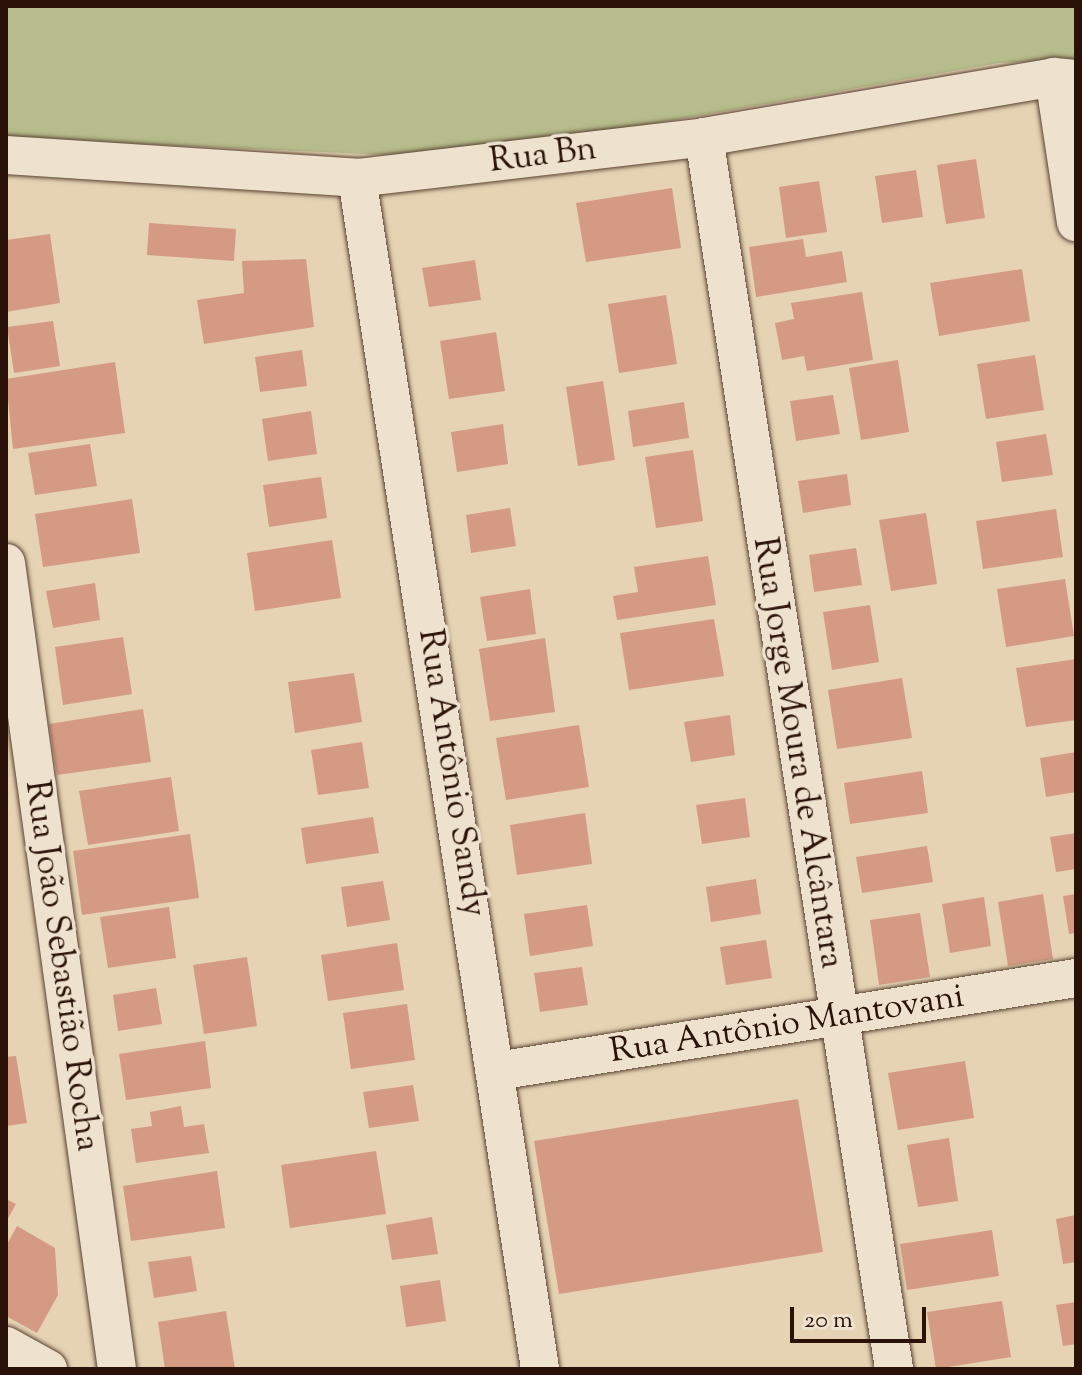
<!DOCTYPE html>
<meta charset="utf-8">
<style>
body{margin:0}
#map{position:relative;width:1082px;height:1375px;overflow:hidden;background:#e5d3b3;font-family:"Sorts Mill Goudy",serif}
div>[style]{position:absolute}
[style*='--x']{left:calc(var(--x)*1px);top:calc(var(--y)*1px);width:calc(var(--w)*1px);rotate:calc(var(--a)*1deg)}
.green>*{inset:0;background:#b6bc8b}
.building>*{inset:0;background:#d59a84}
.roads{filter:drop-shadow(0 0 2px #5a4233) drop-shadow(0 0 2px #5a4233)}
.street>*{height:38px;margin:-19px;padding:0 19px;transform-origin:19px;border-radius:19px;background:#eee2ce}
span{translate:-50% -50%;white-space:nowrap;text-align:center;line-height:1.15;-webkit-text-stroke:7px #eee2ce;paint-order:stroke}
.street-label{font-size:34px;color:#2b1208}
.frame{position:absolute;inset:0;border:8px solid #2b1208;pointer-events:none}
.scale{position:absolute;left:790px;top:1307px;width:136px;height:36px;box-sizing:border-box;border:4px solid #2b1208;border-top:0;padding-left:10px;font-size:24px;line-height:28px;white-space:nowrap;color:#2b1208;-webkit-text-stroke:6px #eee2ce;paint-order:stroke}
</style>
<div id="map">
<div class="green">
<i style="clip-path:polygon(6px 6px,1076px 6px,1076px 60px,999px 63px,527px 146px,387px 155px,6px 138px)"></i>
</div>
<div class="building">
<i style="clip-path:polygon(976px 159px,985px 218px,946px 224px,937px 165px)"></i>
<i style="clip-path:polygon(916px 170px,923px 217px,882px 223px,875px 176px)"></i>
<i style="clip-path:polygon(819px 181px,827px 232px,786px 238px,779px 187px)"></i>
<i style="clip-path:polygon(672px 188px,681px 248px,586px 262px,576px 203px)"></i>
<i style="clip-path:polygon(149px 223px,236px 229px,234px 261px,147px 255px)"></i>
<i style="clip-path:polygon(50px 234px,60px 303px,6px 312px,6px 240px)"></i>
<i style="clip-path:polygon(803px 239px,806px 257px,842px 251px,847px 282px,756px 297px,749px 247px)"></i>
<i style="clip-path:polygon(306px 259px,314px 327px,204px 344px,197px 300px,244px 293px,242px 261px)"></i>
<i style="clip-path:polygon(475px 260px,481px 300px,429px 307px,422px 268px)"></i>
<i style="clip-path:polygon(1022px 269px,1030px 321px,939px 336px,930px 283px)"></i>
<i style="clip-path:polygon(862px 292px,873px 360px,807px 371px,804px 356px,782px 360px,775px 323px,794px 319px,791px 303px)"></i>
<i style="clip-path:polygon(666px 295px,677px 364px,619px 373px,608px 304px)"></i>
<i style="clip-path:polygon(53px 321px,60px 366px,14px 373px,7px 327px)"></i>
<i style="clip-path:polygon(496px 332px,505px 391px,449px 399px,440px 341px)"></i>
<i style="clip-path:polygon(302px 350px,307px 386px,260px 392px,255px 357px)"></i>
<i style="clip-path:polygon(1035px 355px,1044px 410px,986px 419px,977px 364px)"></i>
<i style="clip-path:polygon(898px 360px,909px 432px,861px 440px,849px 368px)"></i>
<i style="clip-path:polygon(115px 362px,125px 433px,13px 449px,6px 379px)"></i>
<i style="clip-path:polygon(603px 381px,615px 460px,578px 466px,566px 387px)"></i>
<i style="clip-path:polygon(833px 395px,840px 434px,796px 441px,790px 401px)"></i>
<i style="clip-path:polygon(684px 402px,689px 438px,633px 447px,628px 411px)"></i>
<i style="clip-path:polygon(311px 411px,317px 454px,268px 461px,262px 419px)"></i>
<i style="clip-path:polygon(503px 424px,508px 464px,457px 472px,451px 432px)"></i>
<i style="clip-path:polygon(1046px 434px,1053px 475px,1002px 482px,996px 442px)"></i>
<i style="clip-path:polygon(90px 444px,97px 486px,35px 495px,28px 453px)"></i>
<i style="clip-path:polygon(693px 450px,703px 521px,656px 528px,645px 457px)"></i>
<i style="clip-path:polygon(847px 474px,851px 505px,803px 513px,798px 481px)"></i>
<i style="clip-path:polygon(321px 477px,327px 518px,269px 527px,263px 485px)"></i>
<i style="clip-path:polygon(132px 499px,140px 553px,43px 567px,35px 514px)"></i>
<i style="clip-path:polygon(510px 508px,516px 546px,471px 553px,466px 515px)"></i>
<i style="clip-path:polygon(1056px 509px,1063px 557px,983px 569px,976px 521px)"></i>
<i style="clip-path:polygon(926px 513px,937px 584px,891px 591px,879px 520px)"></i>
<i style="clip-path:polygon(332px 540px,341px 598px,255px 611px,247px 553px)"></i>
<i style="clip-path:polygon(856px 548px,862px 585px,814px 592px,809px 555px)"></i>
<i style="clip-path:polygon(708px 556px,716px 605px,617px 620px,613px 596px,638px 592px,634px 567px)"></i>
<i style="clip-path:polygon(1065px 579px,1074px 636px,1006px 647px,997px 589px)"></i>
<i style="clip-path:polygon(95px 583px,100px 620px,53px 628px,46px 591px)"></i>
<i style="clip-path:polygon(530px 589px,536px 634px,487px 641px,480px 597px)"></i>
<i style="clip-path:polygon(870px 605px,879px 662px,832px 670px,823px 612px)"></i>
<i style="clip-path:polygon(714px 619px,724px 676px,629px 690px,620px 633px)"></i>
<i style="clip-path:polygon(123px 637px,132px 694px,63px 705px,55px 647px)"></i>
<i style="clip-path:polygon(545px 638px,555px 712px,490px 721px,479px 649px)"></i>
<i style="clip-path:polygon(1076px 659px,1076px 720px,1026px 727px,1016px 668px)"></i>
<i style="clip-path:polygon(354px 673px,362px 722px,295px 733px,288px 682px)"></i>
<i style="clip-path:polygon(902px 678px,912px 738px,837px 749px,828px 690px)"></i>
<i style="clip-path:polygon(143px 709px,151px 762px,57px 775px,49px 724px)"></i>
<i style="clip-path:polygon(730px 715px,735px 755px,691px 762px,684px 722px)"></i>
<i style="clip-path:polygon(579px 725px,589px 787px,506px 800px,496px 738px)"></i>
<i style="clip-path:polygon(362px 742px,369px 788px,318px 795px,311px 750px)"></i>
<i style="clip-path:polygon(1076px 752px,1076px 792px,1046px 797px,1040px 758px)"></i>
<i style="clip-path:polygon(922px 771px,928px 813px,850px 824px,844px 783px)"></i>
<i style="clip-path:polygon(171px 777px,179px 831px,88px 845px,79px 791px)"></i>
<i style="clip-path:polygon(745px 798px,750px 837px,702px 844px,696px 805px)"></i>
<i style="clip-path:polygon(585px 813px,592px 864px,517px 875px,510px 825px)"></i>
<i style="clip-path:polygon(373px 817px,379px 853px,306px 864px,301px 828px)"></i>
<i style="clip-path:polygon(1076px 833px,1076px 869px,1056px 872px,1050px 837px)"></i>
<i style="clip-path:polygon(190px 834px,199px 898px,82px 915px,73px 851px)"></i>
<i style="clip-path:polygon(927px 846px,933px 882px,862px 893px,856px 857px)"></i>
<i style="clip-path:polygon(756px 879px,761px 914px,711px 922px,706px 887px)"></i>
<i style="clip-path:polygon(383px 881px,390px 920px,347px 927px,341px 887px)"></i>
<i style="clip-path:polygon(1043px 894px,1053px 959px,1008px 966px,998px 902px)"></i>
<i style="clip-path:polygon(1076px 894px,1076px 933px,1069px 934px,1063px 896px)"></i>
<i style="clip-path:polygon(984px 897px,991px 946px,950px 953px,942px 904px)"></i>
<i style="clip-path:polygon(587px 905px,593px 946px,530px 956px,524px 914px)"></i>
<i style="clip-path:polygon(169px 907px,176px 958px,108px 968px,100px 917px)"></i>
<i style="clip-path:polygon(920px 913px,930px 977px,879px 985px,870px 920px)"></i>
<i style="clip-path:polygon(766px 940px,772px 978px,726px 985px,720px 947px)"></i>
<i style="clip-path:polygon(397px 943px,404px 990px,328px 1001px,321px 955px)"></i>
<i style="clip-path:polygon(247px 957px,257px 1026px,204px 1034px,193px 965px)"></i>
<i style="clip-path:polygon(582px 967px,588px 1005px,540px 1012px,534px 973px)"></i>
<i style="clip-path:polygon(156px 988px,162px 1024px,118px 1031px,113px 995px)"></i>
<i style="clip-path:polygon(407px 1004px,415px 1060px,351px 1069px,343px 1013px)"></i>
<i style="clip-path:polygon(205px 1041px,211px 1088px,126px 1100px,119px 1054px)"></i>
<i style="clip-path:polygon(16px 1056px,27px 1123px,6px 1126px,6px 1057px)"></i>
<i style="clip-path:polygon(965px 1061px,974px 1118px,898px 1130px,888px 1073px)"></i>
<i style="clip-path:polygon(413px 1085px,419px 1121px,369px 1128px,363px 1092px)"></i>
<i style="clip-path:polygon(798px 1099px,823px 1252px,559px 1294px,534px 1141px)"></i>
<i style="clip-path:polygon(181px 1106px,184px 1127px,204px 1124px,209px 1153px,136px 1163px,131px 1129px,152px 1126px,150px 1112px)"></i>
<i style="clip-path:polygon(949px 1138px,958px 1201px,918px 1207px,907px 1145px)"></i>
<i style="clip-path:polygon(376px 1151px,386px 1214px,290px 1228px,281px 1165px)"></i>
<i style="clip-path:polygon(217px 1171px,225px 1228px,131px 1241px,123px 1186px)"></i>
<i style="clip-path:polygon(6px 1199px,16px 1204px,6px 1222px)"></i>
<i style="clip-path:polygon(1076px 1215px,1076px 1262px,1063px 1264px,1056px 1219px)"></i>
<i style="clip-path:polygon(432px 1217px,438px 1254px,392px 1260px,386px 1225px)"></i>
<i style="clip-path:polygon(17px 1226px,55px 1248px,58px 1295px,37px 1333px,6px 1316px,6px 1246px)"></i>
<i style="clip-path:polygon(992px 1230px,999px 1276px,907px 1290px,900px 1244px)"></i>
<i style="clip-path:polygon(191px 1256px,197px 1291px,154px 1298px,148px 1262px)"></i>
<i style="clip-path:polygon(440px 1280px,446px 1321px,406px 1327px,400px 1286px)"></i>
<i style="clip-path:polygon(1002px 1301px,1011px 1357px,936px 1369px,927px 1312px)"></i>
<i style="clip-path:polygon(1076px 1302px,1076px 1344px,1063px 1346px,1056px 1305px)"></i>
<i style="clip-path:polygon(226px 1311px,235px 1369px,165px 1369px,158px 1322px)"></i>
</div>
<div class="roads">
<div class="street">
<i style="--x:1054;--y:77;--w:147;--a:81.4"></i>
<i style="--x:704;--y:137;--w:1247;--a:81.23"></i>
<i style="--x:6;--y:155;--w:352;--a:3.7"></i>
<i style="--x:357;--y:178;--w:349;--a:-6.7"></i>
<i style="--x:704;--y:137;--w:355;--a:-9.7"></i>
<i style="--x:1054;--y:77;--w:22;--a:5"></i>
<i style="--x:357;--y:178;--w:1205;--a:81.26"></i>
<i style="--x:6;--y:563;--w:814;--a:82.16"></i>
<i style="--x:497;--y:1071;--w:586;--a:-9.13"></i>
<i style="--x:6;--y:1346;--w:48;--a:28.7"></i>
</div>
</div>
<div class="street-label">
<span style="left:543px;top:156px;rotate:-7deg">Rua Bn</span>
<span style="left:797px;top:753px;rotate:81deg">Rua Jorge Moura de Alcântara</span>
<span style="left:451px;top:773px;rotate:81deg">Rua Antônio Sandy</span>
<span style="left:61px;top:966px;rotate:82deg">Rua João Sebastião Rocha</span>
<span style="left:787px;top:1025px;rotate:-9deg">Rua Antônio Mantovani</span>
</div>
<div class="frame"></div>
<div class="scale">20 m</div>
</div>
